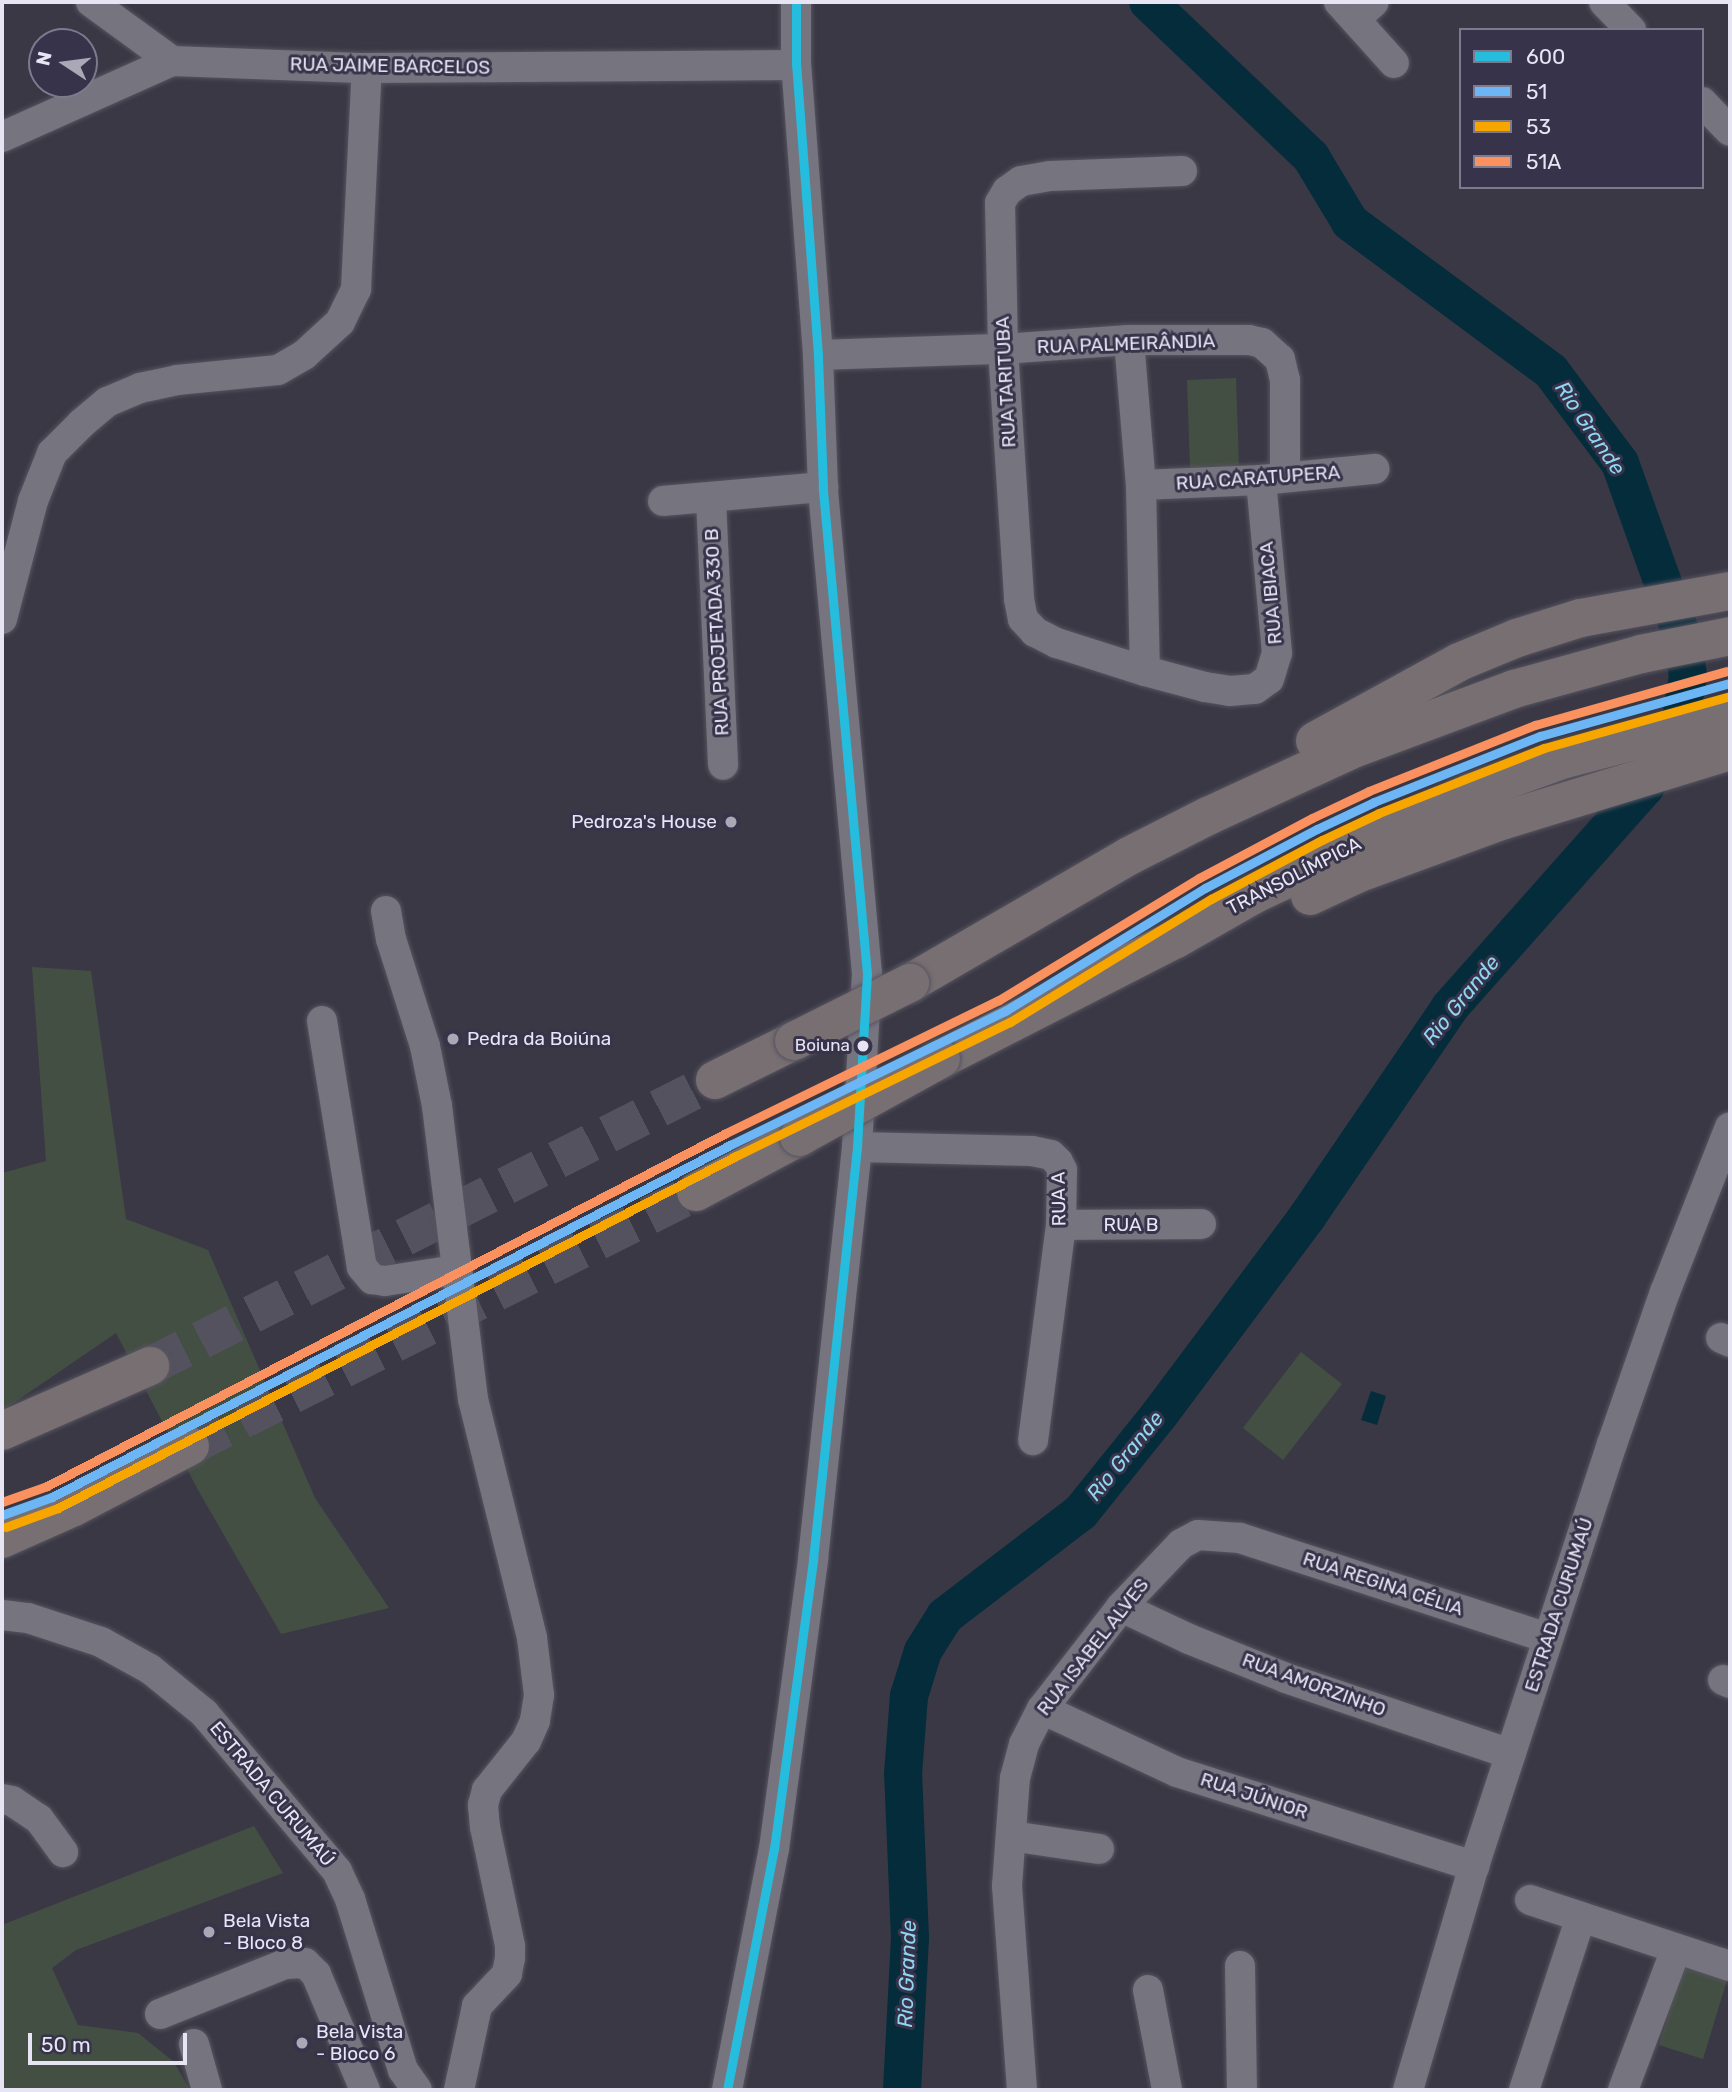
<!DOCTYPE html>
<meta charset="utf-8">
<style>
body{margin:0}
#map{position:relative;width:1732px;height:2092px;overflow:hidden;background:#3a3845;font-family:Rubik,sans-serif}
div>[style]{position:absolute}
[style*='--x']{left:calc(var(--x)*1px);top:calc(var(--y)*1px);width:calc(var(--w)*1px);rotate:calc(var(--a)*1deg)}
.green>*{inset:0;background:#444f44}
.water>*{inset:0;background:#052c3b}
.river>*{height:38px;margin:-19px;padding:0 19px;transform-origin:19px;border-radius:19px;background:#052c3b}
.highway-tunnel>*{height:38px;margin-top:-19px;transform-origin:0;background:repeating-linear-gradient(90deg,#54525f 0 38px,transparent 0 57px)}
.roads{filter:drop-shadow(0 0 2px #56545f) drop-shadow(0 0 2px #56545f)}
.minor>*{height:30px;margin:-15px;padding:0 15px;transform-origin:15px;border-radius:15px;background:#76747f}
.highway>*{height:38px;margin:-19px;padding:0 19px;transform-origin:19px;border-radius:19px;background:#786f73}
.bridges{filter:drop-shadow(0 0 2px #56545f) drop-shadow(0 0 2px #56545f)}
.highway-bridge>*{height:38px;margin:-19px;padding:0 19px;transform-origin:19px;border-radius:19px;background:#786f73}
.bus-1>*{height:9px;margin:-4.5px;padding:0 4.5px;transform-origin:4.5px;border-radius:4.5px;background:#26bcdd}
.bus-2>*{height:9px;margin:-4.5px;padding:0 4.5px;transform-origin:4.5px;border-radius:4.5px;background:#6db6f5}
.bus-3>*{height:9px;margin:-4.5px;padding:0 4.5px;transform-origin:4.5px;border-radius:4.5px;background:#f7a600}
.bus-4>*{height:9px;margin:-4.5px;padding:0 4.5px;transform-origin:4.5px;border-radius:4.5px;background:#fa915f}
.dots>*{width:19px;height:19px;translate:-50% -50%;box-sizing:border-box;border:4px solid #37334a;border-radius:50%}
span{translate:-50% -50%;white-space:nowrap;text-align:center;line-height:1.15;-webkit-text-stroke:6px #37334a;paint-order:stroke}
.bus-label{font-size:17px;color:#e7e5f4}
.right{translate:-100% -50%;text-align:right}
.street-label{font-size:19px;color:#e7e5f4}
.poi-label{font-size:19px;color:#e7e5f4}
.left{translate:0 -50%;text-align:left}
.water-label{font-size:21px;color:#8fd6f2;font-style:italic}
.frame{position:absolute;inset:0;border:4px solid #e7e5f4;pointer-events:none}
.legend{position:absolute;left:1459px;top:28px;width:245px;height:161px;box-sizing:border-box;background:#37334a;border:2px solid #7d7a8e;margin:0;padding:9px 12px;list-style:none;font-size:21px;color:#e7e5f4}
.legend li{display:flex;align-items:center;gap:14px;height:35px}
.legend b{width:35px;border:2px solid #7d7a8e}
.north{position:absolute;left:28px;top:28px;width:70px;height:70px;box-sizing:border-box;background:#37334a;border:2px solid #7d7a8e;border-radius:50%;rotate:283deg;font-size:19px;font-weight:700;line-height:28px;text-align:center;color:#e7e5f4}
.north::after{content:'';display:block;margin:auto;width:24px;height:32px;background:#aaa8b7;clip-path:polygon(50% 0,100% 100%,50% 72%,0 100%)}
.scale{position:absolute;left:28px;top:2033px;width:159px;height:32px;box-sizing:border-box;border:4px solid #e7e5f4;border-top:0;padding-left:9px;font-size:21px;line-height:24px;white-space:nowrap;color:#e7e5f4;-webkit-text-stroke:5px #37334a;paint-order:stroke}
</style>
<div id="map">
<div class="green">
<i style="clip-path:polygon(1236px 378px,1239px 466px,1190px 467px,1187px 380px)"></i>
<i style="clip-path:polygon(32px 967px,91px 971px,126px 1219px,208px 1250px,315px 1498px,389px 1608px,281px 1634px,198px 1490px,116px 1333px,2px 1411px,2px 1173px,46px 1161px)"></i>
<i style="clip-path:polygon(1301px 1352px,1342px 1384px,1283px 1460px,1243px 1428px)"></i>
<i style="clip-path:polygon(254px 1826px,283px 1873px,76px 1950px,52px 1968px,78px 2025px,138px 2033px,174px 2062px,190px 2090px,2px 2090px,2px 1925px)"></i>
<i style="clip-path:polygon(1683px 1966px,1727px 1980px,1703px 2059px,1659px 2045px)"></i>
</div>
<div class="water">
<i style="clip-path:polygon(1371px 1391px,1386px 1396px,1377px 1425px,1361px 1420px)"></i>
</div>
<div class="river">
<i style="--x:902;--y:2090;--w:152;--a:-87"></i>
<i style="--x:910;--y:1938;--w:164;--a:-92.4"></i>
<i style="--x:903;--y:1774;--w:78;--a:-85.6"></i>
<i style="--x:909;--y:1696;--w:47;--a:-72.7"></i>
<i style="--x:923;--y:1651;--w:41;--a:-57.8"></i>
<i style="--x:945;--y:1616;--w:171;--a:-37.4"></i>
<i style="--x:1081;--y:1512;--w:124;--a:-51.2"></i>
<i style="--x:1159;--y:1415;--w:247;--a:-53.2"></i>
<i style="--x:1307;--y:1217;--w:254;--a:-55.7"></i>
<i style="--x:1450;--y:1007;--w:295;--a:-48.4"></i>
<i style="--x:1646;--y:786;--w:76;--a:-62.8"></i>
<i style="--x:1681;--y:718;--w:43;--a:-80.5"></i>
<i style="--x:1688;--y:676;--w:37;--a:-98"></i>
<i style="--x:1683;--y:639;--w:187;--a:-109.7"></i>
<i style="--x:1620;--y:463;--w:115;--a:-126.9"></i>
<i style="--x:1551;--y:371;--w:250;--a:-143.5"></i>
<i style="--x:1350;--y:222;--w:76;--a:-121"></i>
<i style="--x:1311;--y:157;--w:225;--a:-136.4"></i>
</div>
<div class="highway-tunnel">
<i style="--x:150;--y:1366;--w:633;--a:-26.85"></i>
<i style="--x:190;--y:1446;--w:566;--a:-26.66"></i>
</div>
<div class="roads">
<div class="minor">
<i style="--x:91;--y:2;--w:100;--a:36.1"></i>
<i style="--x:1339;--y:2;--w:82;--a:48"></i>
<i style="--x:1604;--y:2;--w:39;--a:46"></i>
<i style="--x:1355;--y:19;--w:25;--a:-42"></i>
<i style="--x:1702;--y:102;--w:40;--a:46"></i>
<i style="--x:2;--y:137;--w:186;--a:-24.1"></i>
<i style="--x:172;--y:61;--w:195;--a:2.1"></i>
<i style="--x:367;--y:68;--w:429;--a:-0.4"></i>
<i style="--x:1182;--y:171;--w:132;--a:177.8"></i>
<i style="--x:1050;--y:176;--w:29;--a:170"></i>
<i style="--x:1021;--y:181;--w:17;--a:144"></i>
<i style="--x:1007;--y:191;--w:14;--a:120"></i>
<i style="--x:1000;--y:203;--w:146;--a:88.8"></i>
<i style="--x:1003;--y:349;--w:251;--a:86.3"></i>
<i style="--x:1019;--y:599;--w:20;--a:79"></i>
<i style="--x:1023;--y:619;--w:18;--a:47"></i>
<i style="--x:1035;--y:632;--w:25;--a:27"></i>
<i style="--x:1057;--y:643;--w:92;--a:17.7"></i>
<i style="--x:1145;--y:671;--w:62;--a:14.9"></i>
<i style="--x:1205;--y:687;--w:25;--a:9"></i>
<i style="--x:1230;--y:691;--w:25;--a:-5"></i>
<i style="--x:1255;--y:689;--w:17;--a:-36"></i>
<i style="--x:1269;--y:679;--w:27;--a:-73"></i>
<i style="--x:1277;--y:653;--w:174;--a:-95.3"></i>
<i style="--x:1129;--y:340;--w:145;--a:85.3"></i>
<i style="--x:1141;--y:485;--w:186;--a:88.8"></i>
<i style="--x:818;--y:355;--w:185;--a:-1.9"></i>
<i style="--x:1003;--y:349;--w:126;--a:-4.1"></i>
<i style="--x:1129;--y:340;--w:120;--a:0"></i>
<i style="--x:1249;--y:340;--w:13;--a:13"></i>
<i style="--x:1262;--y:343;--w:24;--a:42"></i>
<i style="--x:1280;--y:359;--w:22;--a:77"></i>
<i style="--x:1285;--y:380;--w:96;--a:90"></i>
<i style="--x:1141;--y:485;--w:120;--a:-2.4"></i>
<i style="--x:1261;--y:480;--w:114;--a:-5.6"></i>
<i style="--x:711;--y:499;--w:266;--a:87.4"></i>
<i style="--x:663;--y:501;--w:161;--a:-5"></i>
<i style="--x:2;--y:619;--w:122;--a:-75.3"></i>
<i style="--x:33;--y:501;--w:52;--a:-68.4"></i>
<i style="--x:52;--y:453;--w:42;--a:-45"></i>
<i style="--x:82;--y:423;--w:33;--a:-40"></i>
<i style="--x:107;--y:402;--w:36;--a:-23"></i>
<i style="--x:140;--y:388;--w:38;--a:-12"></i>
<i style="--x:177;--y:380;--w:101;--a:-5.7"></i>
<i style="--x:278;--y:370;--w:30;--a:-30"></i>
<i style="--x:304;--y:355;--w:49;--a:-42.5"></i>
<i style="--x:340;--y:322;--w:37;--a:-64"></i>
<i style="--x:356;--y:289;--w:221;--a:-87.2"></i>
<i style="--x:386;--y:911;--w:28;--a:80"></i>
<i style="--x:391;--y:939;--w:112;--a:72.4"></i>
<i style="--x:425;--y:1046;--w:61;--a:78.7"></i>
<i style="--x:437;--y:1106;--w:295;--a:83"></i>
<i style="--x:473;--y:1399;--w:246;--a:76.1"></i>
<i style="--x:532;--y:1638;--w:57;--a:83"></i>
<i style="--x:539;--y:1695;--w:26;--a:99"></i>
<i style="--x:535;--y:1721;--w:22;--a:114"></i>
<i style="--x:526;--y:1741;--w:63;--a:128.5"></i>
<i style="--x:487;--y:1790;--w:16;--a:105"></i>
<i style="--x:483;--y:1805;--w:22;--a:85"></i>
<i style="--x:485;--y:1827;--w:122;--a:78.1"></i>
<i style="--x:510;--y:1946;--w:12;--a:90"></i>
<i style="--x:510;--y:1958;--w:16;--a:101"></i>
<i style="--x:507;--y:1974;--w:44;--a:133.2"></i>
<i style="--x:477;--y:2006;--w:86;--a:102.1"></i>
<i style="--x:322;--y:1021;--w:249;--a:80.8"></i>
<i style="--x:362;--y:1267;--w:16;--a:50"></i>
<i style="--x:372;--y:1279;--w:13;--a:9"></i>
<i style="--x:385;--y:1281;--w:72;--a:-8.8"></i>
<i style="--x:857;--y:1147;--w:175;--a:1.3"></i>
<i style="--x:1032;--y:1151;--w:19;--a:12"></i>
<i style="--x:1051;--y:1155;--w:10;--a:45"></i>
<i style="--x:1058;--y:1162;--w:9;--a:63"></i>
<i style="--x:1062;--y:1170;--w:55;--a:91"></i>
<i style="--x:1061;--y:1225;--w:217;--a:97.4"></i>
<i style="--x:1061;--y:1225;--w:140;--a:-0.4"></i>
<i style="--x:1721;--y:1338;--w:10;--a:24"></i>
<i style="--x:1121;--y:1607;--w:75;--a:25.2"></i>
<i style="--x:1189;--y:1639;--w:105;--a:21.9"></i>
<i style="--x:1286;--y:1678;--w:237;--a:18.7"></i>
<i style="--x:2;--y:1615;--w:26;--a:7"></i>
<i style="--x:28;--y:1618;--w:77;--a:18.2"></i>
<i style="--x:101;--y:1642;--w:56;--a:28.9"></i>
<i style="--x:150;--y:1669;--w:70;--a:39.2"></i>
<i style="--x:204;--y:1713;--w:207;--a:49.9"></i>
<i style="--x:337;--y:1871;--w:31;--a:65"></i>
<i style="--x:350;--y:1899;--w:179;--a:72.8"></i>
<i style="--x:403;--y:2070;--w:24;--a:55"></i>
<i style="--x:1723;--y:1680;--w:8;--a:23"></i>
<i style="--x:1042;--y:1709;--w:149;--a:25"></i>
<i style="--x:1177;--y:1772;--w:312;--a:17.6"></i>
<i style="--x:2;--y:1799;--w:10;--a:11"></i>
<i style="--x:12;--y:1801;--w:32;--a:34"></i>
<i style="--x:39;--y:1819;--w:41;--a:54"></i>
<i style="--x:1011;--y:1836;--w:89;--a:8.4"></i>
<i style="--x:1530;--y:1900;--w:211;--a:18.3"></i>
<i style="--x:1240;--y:1966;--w:124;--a:89.1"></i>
<i style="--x:1148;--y:1990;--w:102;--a:79.2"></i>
<i style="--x:160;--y:2014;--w:135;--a:-21.8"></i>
<i style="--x:285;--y:1964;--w:20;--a:-3"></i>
<i style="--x:305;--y:1963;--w:16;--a:45"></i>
<i style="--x:316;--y:1974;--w:126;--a:67.1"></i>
<i style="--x:194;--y:2044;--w:48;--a:74.2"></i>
<i style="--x:727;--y:2090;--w:246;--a:-79"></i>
<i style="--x:774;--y:1849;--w:293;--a:-82.3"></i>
<i style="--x:813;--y:1559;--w:414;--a:-83.9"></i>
<i style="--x:857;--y:1147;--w:173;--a:-86.7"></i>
<i style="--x:867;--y:974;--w:489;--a:-95.2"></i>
<i style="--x:823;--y:487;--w:132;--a:-92.2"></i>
<i style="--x:818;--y:355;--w:291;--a:-94.3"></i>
<i style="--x:796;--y:65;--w:63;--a:-90"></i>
<i style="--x:1022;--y:2090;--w:205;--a:-94.2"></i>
<i style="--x:1007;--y:1886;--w:108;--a:-85.8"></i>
<i style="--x:1015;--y:1778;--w:35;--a:-75"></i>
<i style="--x:1024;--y:1744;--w:39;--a:-63"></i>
<i style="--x:1042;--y:1709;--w:129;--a:-52.2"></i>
<i style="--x:1121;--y:1607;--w:87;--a:-46.4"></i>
<i style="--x:1181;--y:1544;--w:19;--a:-28"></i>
<i style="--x:1198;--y:1535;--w:42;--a:4.1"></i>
<i style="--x:1240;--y:1538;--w:323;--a:18"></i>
<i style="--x:1408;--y:2090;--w:234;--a:-73.6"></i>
<i style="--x:1474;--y:1866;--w:444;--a:-71.9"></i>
<i style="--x:1612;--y:1444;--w:161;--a:-70.8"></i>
<i style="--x:1665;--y:1292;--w:177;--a:-68.5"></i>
<i style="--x:1524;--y:2090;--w:182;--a:-71.8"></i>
<i style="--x:1623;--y:2090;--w:151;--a:-69.4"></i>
</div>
<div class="highway">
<i style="--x:1315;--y:741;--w:164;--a:-28.7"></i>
<i style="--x:1459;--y:662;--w:63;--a:-22.5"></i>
<i style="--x:1517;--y:638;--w:67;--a:-17.4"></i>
<i style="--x:1581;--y:618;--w:151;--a:-10.3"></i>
<i style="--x:1310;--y:896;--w:52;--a:-25.1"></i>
<i style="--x:1357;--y:874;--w:153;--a:-20.2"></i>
<i style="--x:1501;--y:821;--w:239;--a:-17"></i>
<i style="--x:910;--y:983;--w:253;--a:-30.1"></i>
<i style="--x:1129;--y:856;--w:89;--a:-26.9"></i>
<i style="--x:1208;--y:816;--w:160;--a:-24.8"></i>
<i style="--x:1353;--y:749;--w:172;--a:-20.4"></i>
<i style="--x:1514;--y:689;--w:132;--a:-15.4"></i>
<i style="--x:1641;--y:654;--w:91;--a:-11.4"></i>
<i style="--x:941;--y:1059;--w:264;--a:-27.1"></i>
<i style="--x:1176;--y:939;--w:91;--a:-29.7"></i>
<i style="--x:1255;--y:894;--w:238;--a:-25.2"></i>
<i style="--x:1470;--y:793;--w:101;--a:-19.7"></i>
<i style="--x:1565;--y:759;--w:171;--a:-14.6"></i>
<i style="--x:715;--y:1080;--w:88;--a:-26.3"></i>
<i style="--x:696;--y:1192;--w:117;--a:-28.1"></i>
<i style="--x:2;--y:1431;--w:162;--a:-23.7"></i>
<i style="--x:2;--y:1539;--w:79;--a:-24"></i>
<i style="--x:74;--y:1507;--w:131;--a:-27.7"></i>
</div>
</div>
<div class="bridges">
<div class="highway-bridge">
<i style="--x:794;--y:1041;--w:130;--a:-26.6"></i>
<i style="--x:799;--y:1137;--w:162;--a:-28.8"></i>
</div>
</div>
<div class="bus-1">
<i style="--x:727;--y:2090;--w:246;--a:-79"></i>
<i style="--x:774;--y:1849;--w:293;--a:-82.3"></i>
<i style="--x:813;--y:1559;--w:414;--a:-83.9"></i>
<i style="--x:857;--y:1147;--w:173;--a:-86.7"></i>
<i style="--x:867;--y:974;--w:489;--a:-95.2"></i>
<i style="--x:823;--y:487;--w:132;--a:-92.2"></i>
<i style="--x:818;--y:355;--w:291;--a:-94.3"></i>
<i style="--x:796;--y:65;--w:63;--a:-90"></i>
</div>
<div class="bus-2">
<i style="--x:2;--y:1515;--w:53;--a:-19.8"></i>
<i style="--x:52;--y:1497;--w:764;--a:-27.44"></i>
<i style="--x:730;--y:1145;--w:306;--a:-26"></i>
<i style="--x:1005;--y:1011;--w:235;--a:-31.6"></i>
<i style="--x:1205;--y:888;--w:127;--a:-27.8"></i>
<i style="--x:1317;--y:829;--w:63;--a:-25.3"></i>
<i style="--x:1374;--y:802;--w:179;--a:-21.7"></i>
<i style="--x:1540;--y:736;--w:197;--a:-15.6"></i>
</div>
<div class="bus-3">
<i style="--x:6;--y:1527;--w:55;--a:-20.1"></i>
<i style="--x:58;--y:1508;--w:764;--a:-27.44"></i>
<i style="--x:736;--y:1156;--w:305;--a:-26.1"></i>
<i style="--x:1010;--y:1022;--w:236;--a:-31.5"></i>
<i style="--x:1211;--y:899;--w:126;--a:-28"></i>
<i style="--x:1322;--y:840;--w:63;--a:-25.3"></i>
<i style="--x:1379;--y:813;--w:177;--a:-21.5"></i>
<i style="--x:1544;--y:748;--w:193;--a:-15.6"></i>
</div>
<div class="bus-4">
<i style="--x:2;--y:1502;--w:48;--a:-19.6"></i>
<i style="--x:47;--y:1486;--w:763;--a:-27.47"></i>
<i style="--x:724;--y:1134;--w:306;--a:-26"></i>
<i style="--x:999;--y:1000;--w:234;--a:-31.4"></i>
<i style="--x:1199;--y:878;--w:128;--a:-28"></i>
<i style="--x:1312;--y:818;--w:63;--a:-25.3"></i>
<i style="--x:1369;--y:791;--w:179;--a:-21.7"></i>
<i style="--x:1535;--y:725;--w:199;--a:-15.7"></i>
</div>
<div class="dots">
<i style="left:731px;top:822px;background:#aaa8b7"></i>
<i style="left:453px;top:1039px;background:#aaa8b7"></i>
<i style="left:863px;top:1046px;background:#e7e5f4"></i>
<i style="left:209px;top:1932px;background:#aaa8b7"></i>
<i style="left:302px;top:2043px;background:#aaa8b7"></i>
</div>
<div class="bus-label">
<span class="right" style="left:850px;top:1046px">Boiuna</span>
</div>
<div class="street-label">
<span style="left:390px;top:66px;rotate:1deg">RUA JAIME BARCELOS</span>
<span style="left:1126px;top:344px;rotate:-2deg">RUA PALMEIRÂNDIA</span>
<span style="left:1006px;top:382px;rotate:-93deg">RUA TARITUBA</span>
<span style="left:1258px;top:478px;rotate:-4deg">RUA CARATUPERA</span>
<span style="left:1271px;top:593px;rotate:-95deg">RUA IBIACA</span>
<span style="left:717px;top:632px;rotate:-93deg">RUA PROJETADA 330 B</span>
<span style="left:1294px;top:876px;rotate:-27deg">TRANSOLÍMPICA</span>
<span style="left:1059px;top:1199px;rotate:-91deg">RUA A</span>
<span style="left:1131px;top:1225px">RUA B</span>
<span style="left:1383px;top:1584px;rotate:18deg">RUA REGINA CÉLIA</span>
<span style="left:1559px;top:1605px;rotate:-72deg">ESTRADA CURUMAÚ</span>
<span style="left:1093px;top:1647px;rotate:-52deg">RUA ISABEL ALVES</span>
<span style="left:1314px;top:1685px;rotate:20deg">RUA AMORZINHO</span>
<span style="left:272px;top:1794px;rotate:50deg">ESTRADA CURUMAÚ</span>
<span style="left:1254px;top:1796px;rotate:18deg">RUA JÚNIOR</span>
</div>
<div class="poi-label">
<span class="right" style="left:717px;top:822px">Pedroza's House</span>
<span class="left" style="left:467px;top:1039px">Pedra da Boiúna</span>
<span class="left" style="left:223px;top:1932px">Bela Vista<br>- Bloco 8</span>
<span class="left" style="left:316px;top:2043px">Bela Vista<br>- Bloco 6</span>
</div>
<div class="water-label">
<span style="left:1590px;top:428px;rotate:56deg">Rio Grande</span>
<span style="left:1461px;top:1000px;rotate:-51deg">Rio Grande</span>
<span style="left:1125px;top:1456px;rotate:-51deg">Rio Grande</span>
<span style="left:907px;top:1974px;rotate:-88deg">Rio Grande</span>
</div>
<div class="frame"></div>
<ul class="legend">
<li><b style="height:9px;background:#26bcdd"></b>600</li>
<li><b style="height:9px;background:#6db6f5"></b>51</li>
<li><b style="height:9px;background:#f7a600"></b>53</li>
<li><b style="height:9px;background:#fa915f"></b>51A</li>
</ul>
<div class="north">N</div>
<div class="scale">50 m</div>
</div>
